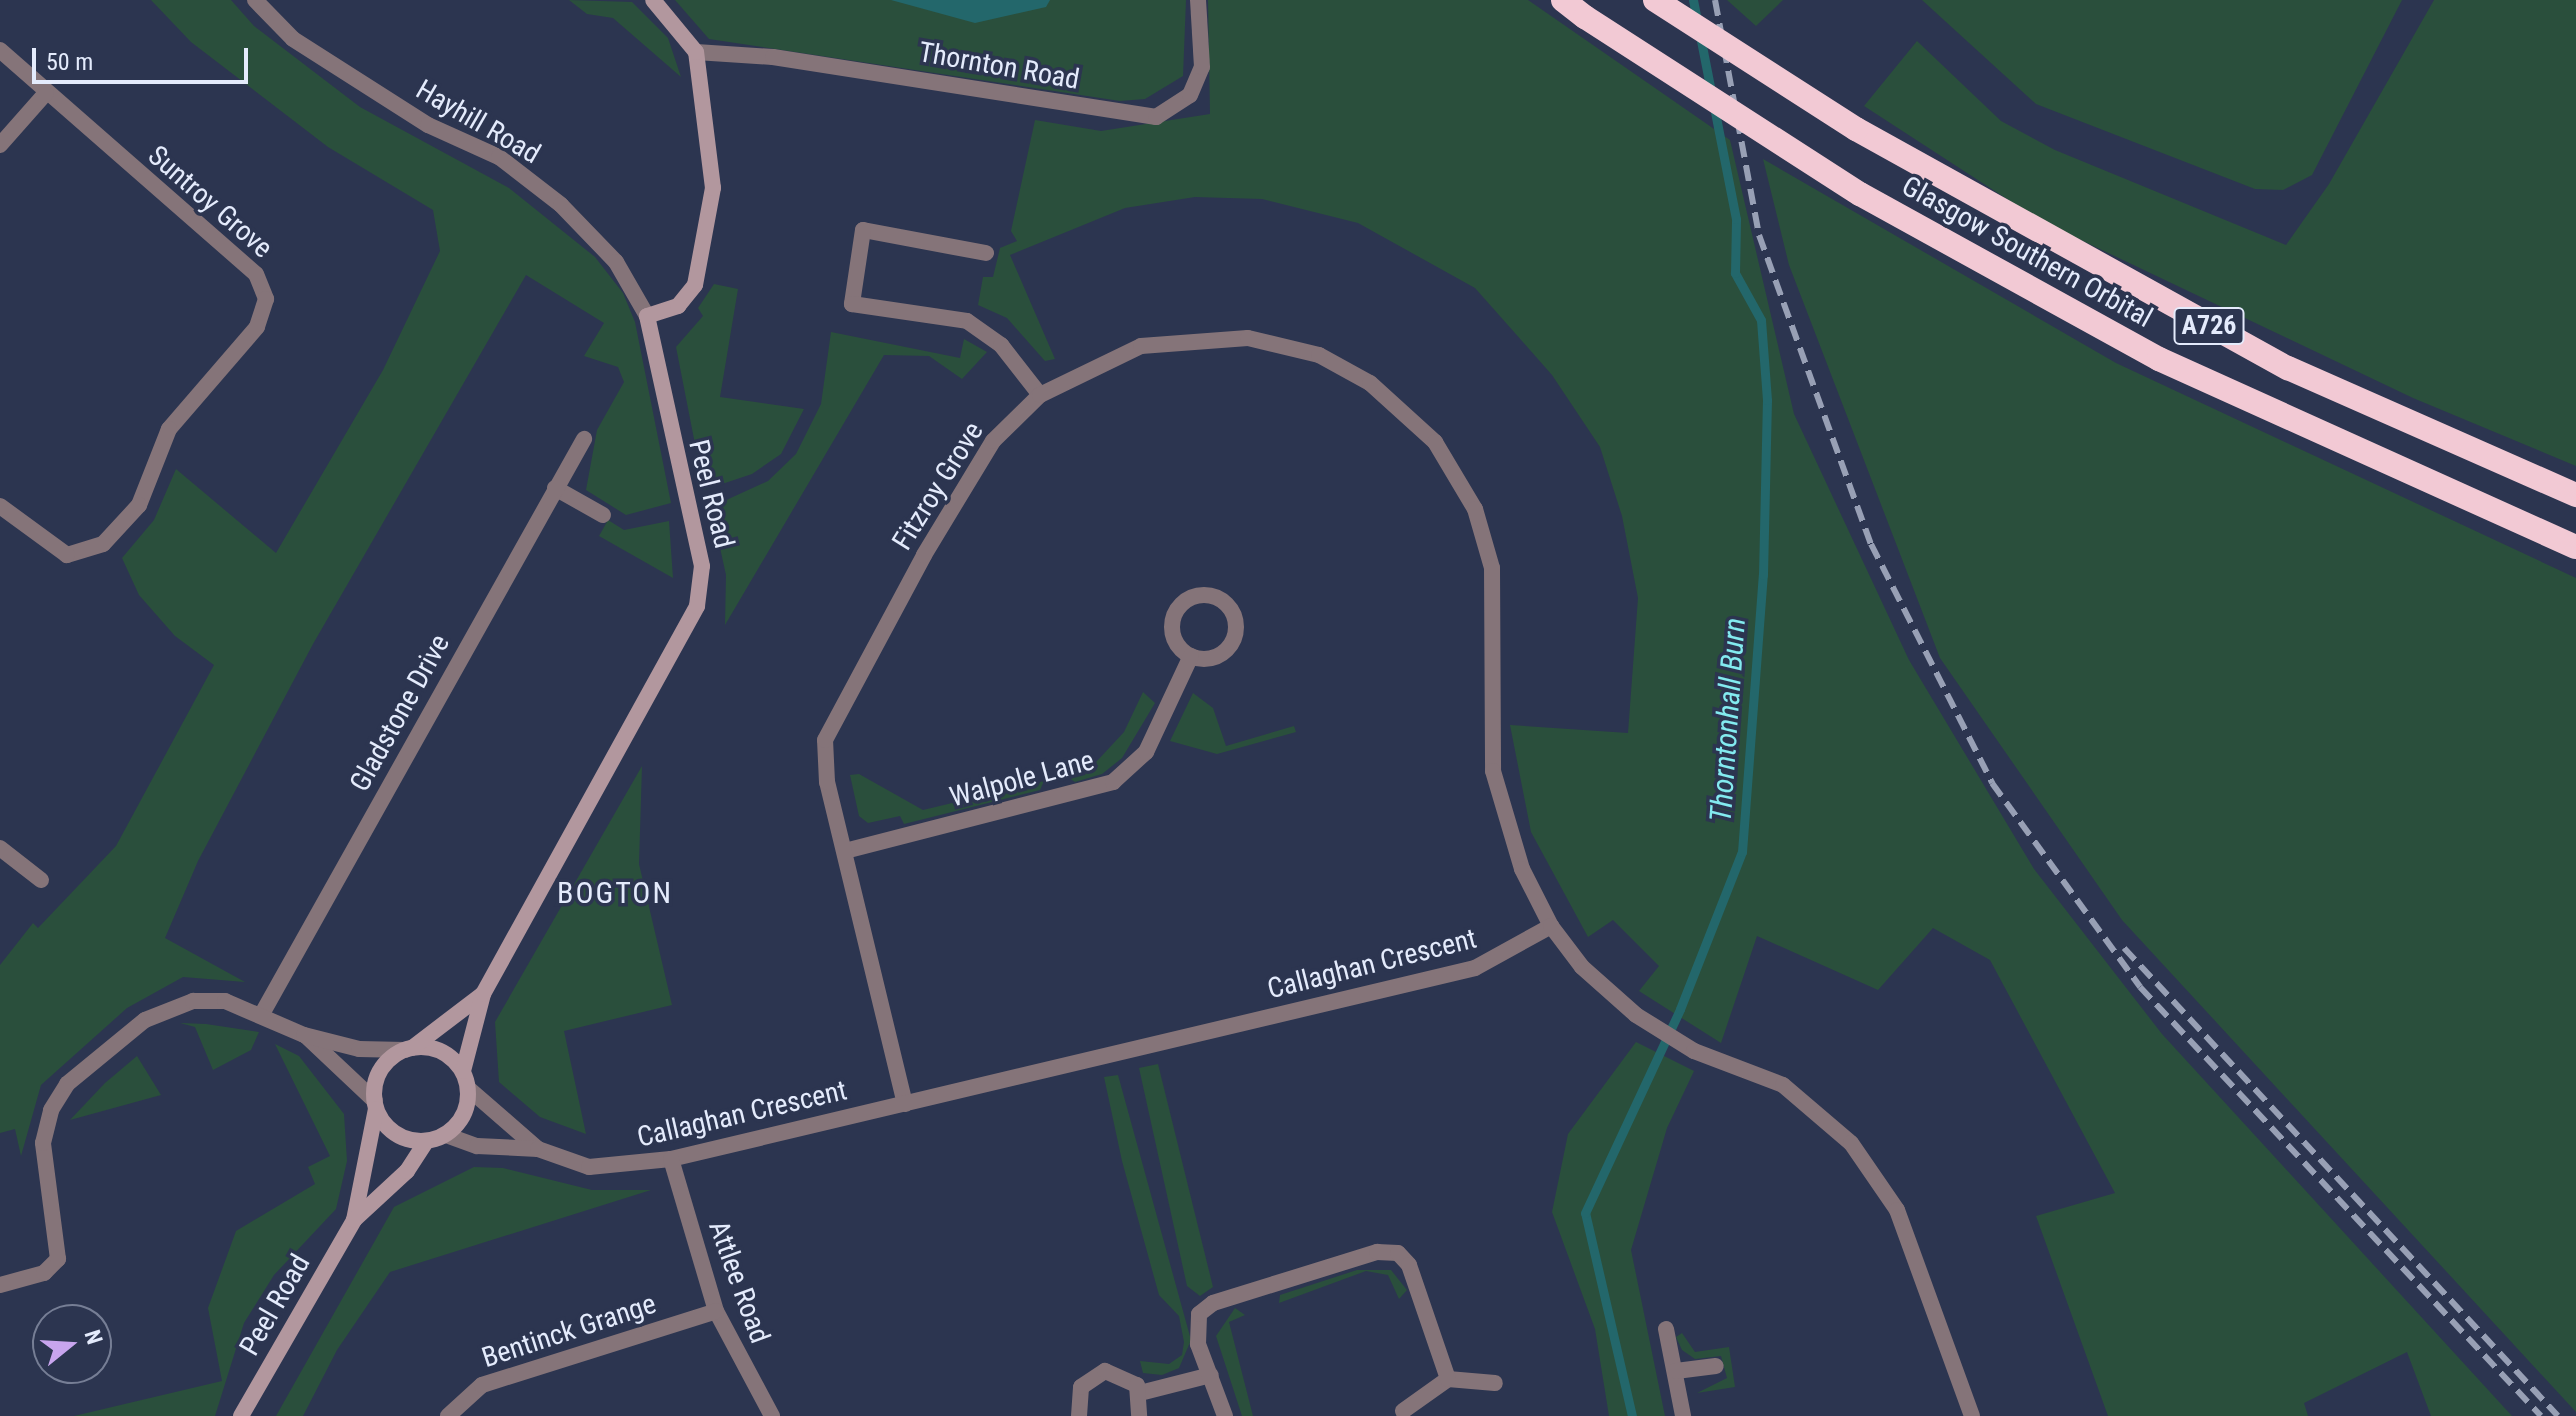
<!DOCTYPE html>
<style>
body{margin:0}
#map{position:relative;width:2576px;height:1416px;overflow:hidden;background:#2c3550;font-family:"Roboto Condensed",sans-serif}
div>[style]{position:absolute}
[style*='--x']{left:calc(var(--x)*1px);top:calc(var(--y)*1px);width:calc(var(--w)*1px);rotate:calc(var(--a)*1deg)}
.green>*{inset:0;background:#2a4f3c}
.water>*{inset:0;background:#23676b}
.stream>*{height:9px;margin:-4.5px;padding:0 4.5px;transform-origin:4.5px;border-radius:4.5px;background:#23676b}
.street>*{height:16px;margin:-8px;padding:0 8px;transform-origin:8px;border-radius:8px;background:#857479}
.street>.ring{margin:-8px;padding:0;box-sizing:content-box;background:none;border:16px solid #857479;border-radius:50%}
.secondary>*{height:16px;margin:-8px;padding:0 8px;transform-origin:8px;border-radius:8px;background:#b2979e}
.secondary>.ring{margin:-8px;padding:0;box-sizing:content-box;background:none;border:16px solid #b2979e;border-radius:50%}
.highway>*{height:24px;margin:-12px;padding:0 12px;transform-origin:12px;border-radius:12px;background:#f2c9d4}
.rail>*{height:6px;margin-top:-3px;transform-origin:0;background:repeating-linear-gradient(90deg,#98a0b5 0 16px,transparent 0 24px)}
.highway-bridge>*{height:24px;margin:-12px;padding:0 12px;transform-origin:12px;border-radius:12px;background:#f2c9d4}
span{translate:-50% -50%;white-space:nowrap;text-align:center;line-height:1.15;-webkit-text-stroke:7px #2c3550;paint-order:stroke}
.shield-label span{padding:2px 6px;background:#2c3550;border:2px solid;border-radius:6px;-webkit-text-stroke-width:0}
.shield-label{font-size:26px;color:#e4ebfc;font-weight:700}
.street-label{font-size:28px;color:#e4ebfc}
.water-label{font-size:30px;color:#83ebf0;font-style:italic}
.neighbourhood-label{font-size:30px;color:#e4ebfc;letter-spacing:2px}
.north{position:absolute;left:32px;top:1304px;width:80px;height:80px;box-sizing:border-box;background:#2c3550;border:2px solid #767e95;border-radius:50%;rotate:72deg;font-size:22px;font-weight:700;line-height:32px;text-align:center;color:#e4ebfc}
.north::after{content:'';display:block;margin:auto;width:28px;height:36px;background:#c8a5ee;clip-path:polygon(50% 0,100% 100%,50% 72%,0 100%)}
.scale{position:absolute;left:32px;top:48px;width:216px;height:36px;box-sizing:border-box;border:4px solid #e4ebfc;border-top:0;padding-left:10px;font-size:24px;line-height:28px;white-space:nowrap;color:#e4ebfc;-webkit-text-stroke:6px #2c3550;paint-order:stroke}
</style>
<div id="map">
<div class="green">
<i style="clip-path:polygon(151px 0,231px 0,254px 26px,360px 107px,509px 188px,595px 257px,623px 293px,635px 322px,671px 503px,626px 515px,586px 490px,597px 430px,624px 382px,618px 367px,584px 356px,604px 323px,526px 275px,313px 644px,198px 861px,165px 938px,245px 982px,183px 977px,127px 1008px,41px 1085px,21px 1156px,15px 1129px,0 1133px,0 965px,33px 923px,38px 928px,116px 846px,214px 665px,175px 636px,139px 595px,122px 558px,154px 520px,176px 469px,276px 553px,383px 370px,440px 251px,433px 210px,328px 147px,191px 42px)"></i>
<i style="clip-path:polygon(569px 0,632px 2px,668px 38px,681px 77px,613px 18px,587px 14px)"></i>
<i style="clip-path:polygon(675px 0,1186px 0,1183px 76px,1145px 99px,1120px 101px,709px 39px)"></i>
<i style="clip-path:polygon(1208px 0,1528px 0,1730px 140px,1794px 414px,1909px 660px,2034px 869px,2162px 1034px,2512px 1416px,2431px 1416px,2407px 1352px,2304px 1403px,2308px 1416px,2108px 1416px,2036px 1216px,2115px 1193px,1990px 960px,1933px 928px,1878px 990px,1757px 936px,1721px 1043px,1639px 991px,1659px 966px,1613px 920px,1588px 937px,1531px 832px,1510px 725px,1628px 733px,1638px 598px,1622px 516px,1600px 447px,1552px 375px,1475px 288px,1358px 223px,1262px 199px,1195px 197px,1125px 208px,1010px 255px,1055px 359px,1045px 361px,1007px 318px,978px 305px,983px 277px,993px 277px,1000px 248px,1017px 241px,1011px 231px,1035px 120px,1101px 131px,1210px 114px)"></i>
<i style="clip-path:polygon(1727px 0,1783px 0,1756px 26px)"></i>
<i style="clip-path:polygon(1922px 0,2402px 0,2312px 175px,2283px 190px,2255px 189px,2036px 104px)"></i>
<i style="clip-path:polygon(2434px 0,2576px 0,2576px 466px,2413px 398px,2041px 221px,1864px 106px,1917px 41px,2001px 121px,2055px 150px,2286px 245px,2329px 184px)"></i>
<i style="clip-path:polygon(1763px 159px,2116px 363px,2576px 578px,2576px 1412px,2122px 920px,1940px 658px,1789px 265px)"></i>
<i style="clip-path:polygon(714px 284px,738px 289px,720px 397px,804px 409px,781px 454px,752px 474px,704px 490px,676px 347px,703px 316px,698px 308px)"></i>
<i style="clip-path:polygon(831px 332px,960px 358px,964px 339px,987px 352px,962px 379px,929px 356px,884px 355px,725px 625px,726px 575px,711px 507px,768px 481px,796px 454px,821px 404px)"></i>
<i style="clip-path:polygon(608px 520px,624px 530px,669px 521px,673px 578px,599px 536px)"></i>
<i style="clip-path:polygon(1143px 692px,1155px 703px,1122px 758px,1102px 774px,1075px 782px,1066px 776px,1097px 761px,1124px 732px)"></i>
<i style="clip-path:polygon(1193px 693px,1213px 708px,1226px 746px,1294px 726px,1296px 732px,1217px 754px,1170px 741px)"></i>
<i style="clip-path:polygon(642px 766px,639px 864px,672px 1005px,564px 1031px,586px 1134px,540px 1117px,499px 1082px,495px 1022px)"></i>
<i style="clip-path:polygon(859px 774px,923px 810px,1044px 781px,1040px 790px,904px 824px,900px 816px,868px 823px,859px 816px,850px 775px)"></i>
<i style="clip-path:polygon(180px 1023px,206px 1024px,259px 1032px,251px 1050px,213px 1070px,195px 1027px)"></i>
<i style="clip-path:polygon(1636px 1042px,1694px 1071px,1667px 1128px,1631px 1250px,1665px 1416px,1609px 1416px,1595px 1329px,1552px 1212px,1568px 1134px)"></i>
<i style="clip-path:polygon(275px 1044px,299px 1056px,344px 1114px,347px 1161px,336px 1209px,274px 1275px,244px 1323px,215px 1416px,74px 1416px,222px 1381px,208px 1308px,236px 1231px,315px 1184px,308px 1167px,330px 1156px)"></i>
<i style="clip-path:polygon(137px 1056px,161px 1095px,70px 1120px,105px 1083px)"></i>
<i style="clip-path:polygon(1158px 1064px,1213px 1287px,1200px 1296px,1187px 1286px,1139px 1068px)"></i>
<i style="clip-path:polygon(1118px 1075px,1191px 1340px,1179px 1368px,1162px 1375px,1143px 1373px,1140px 1361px,1169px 1364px,1182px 1355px,1184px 1342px,1179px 1316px,1159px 1295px,1122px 1161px,1104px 1077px)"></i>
<i style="clip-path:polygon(474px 1167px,503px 1168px,592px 1190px,651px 1190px,390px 1272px,337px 1350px,303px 1416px,276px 1416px,394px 1207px)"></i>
<i style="clip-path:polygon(1357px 1270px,1391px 1270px,1407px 1290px,1399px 1299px,1388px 1275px,1366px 1271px,1279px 1303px,1280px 1295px)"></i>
<i style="clip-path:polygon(1235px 1308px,1245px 1315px,1229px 1322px,1253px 1416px,1242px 1416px,1216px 1336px)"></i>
<i style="clip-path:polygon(1682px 1333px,1695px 1352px,1729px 1347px,1735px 1387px,1697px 1393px,1727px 1378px,1721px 1356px,1695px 1359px,1682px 1350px,1676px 1337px)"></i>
</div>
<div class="water">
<i style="clip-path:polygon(891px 0,1050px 0,1046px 7px,975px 23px)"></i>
</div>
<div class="stream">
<i style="--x:1632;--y:1416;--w:208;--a:-103"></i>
<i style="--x:1585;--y:1213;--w:225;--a:-65"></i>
<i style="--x:1680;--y:1009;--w:169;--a:-68.5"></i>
<i style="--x:1742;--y:852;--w:278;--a:-85.7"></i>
<i style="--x:1763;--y:575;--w:175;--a:-88.7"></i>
<i style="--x:1767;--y:400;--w:80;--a:-94.3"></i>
<i style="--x:1761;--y:320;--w:54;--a:-119"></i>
<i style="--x:1735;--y:273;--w:54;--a:-88.9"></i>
<i style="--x:1736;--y:219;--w:223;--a:-101.1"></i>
</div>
<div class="street">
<i style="--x:255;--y:0;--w:54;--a:45.7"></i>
<i style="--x:293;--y:39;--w:160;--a:32.5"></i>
<i style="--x:428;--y:125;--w:78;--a:24.3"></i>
<i style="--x:499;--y:157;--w:78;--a:37.7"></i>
<i style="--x:561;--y:205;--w:79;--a:46"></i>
<i style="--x:616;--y:262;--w:62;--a:60.1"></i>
<i style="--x:0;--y:50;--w:340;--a:41.2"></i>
<i style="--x:256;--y:274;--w:27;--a:68"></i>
<i style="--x:266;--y:299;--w:29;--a:108"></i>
<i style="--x:257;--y:327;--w:135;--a:130.8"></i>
<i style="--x:169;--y:429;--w:82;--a:111.5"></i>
<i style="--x:139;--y:505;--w:53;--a:132.7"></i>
<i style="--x:103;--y:544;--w:38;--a:163"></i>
<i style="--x:67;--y:555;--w:83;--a:-143.8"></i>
<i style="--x:696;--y:52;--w:77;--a:3.7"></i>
<i style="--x:773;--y:57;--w:388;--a:8.9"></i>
<i style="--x:1156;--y:117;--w:40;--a:-32.9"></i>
<i style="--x:1190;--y:95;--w:30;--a:-67"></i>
<i style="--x:1202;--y:67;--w:67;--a:-93.4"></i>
<i style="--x:0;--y:145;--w:69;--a:-48.5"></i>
<i style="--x:986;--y:253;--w:125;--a:-169.4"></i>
<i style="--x:863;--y:230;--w:75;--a:98.5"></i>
<i style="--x:852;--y:304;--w:116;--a:8.4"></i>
<i style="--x:967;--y:321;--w:42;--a:35.2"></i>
<i style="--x:1001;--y:345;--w:63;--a:52"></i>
<i style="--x:555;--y:488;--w:55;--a:29.4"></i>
<i class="ring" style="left:1172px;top:595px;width:48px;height:48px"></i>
<i style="--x:0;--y:848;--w:52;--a:38"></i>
<i style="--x:845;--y:851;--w:277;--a:-14.4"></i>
<i style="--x:1113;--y:782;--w:45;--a:-42.3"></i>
<i style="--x:1146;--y:752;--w:106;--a:-64.9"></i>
<i style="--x:263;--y:1012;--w:657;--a:-60.74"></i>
<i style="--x:306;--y:1036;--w:95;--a:43.3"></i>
<i style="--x:469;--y:1089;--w:91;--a:41"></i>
<i style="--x:905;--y:1104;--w:331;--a:-103.6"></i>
<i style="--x:827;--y:782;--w:42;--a:-92.7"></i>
<i style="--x:825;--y:740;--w:210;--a:-61.8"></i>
<i style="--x:924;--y:555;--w:133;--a:-58.8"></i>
<i style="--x:993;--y:441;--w:66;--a:-44.4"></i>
<i style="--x:1040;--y:395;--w:112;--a:-25.9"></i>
<i style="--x:1141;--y:346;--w:107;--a:-4.3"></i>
<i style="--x:1248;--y:338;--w:73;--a:13.5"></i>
<i style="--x:1319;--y:355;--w:58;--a:28.8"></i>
<i style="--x:1370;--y:383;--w:88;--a:42.2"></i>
<i style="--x:1435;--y:442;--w:78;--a:59.2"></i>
<i style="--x:1475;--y:509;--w:61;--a:73.9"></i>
<i style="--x:1492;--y:568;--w:203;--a:89.7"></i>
<i style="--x:1493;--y:771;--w:102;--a:73.5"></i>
<i style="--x:1522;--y:869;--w:64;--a:63"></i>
<i style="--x:446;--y:1135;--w:33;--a:20"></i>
<i style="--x:477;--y:1146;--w:61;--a:2.8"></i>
<i style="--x:538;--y:1149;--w:54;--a:19.4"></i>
<i style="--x:589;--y:1167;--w:82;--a:-5.6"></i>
<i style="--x:671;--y:1159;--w:826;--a:-13.36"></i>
<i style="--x:1475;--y:968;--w:87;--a:-28.9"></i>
<i style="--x:1551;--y:926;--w:51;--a:52.9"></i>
<i style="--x:1582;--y:967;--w:72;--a:41.6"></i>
<i style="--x:1636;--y:1015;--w:68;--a:31.8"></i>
<i style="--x:1694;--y:1051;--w:95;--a:20.9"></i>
<i style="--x:1783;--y:1085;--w:89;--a:40.5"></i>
<i style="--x:1851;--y:1143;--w:81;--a:55.5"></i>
<i style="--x:1897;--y:1210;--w:219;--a:70"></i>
<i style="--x:671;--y:1159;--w:159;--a:73.5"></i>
<i style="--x:716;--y:1311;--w:119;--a:61.9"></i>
<i style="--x:0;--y:1285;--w:46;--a:-15.3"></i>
<i style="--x:44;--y:1273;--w:20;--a:-45"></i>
<i style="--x:58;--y:1259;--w:117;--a:-97.4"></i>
<i style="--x:43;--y:1143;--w:34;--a:-76"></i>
<i style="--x:51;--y:1110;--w:31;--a:-58"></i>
<i style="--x:67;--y:1084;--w:101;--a:-39.4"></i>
<i style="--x:145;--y:1020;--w:52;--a:-21.6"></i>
<i style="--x:193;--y:1001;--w:32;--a:0"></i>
<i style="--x:225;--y:1001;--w:86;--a:23.3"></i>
<i style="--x:304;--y:1035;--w:57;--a:14.3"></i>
<i style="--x:359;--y:1049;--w:46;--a:1.2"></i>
<i style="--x:1666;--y:1329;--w:89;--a:78.9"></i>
<i style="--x:1676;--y:1371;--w:40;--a:-7.1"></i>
<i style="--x:1140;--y:1393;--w:73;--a:-14.2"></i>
<i style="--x:1403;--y:1411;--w:55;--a:-35.4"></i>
<i style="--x:1448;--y:1379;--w:47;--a:4.9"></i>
<i style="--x:448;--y:1416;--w:46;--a:-42.4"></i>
<i style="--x:482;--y:1385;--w:245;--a:-17.5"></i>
<i style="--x:1079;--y:1416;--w:29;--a:-86"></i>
<i style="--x:1081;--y:1387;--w:29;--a:-34"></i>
<i style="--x:1105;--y:1371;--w:35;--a:24"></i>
<i style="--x:1137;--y:1385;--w:31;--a:86"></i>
<i style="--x:1225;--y:1416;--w:77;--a:-110.6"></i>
<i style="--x:1198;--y:1344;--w:30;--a:-88"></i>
<i style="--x:1199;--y:1314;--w:18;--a:-38"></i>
<i style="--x:1213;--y:1303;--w:172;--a:-17.3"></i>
<i style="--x:1377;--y:1252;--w:21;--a:3"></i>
<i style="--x:1398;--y:1253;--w:16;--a:47"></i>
<i style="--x:1409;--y:1265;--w:120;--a:71.1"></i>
</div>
<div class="secondary">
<i class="ring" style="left:374px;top:1047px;width:78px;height:78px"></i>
<i style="--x:412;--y:1048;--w:89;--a:-37.3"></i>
<i style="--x:463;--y:1071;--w:80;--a:-75.4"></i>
<i style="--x:483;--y:994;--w:443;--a:-61.1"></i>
<i style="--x:697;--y:606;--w:40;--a:-82.9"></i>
<i style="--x:702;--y:566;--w:256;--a:-102.4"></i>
<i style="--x:647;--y:316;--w:33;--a:-18"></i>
<i style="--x:678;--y:306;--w:27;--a:-51"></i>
<i style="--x:695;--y:285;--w:99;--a:-79.5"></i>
<i style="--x:713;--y:188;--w:137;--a:-97.1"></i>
<i style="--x:696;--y:52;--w:67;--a:-129.6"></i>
<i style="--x:354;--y:1220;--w:113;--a:-78.8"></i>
<i style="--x:241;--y:1416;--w:226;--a:-60"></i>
<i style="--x:354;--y:1220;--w:72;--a:-42.8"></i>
<i style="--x:407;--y:1171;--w:35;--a:-57"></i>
</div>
<div class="highway">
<i style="--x:1563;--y:0;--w:28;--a:38"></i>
<i style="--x:1856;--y:129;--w:494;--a:29"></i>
<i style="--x:2288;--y:368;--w:315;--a:23.8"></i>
<i style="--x:1860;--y:194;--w:342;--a:28.9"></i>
<i style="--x:2159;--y:359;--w:457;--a:24.3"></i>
</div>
<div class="rail">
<i style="--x:1715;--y:0;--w:239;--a:79.4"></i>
<i style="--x:1759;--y:235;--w:329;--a:70.1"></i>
<i style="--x:1871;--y:544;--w:268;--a:63.1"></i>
<i style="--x:1992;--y:783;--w:252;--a:54"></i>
<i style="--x:2140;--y:987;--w:587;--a:46.93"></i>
<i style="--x:2124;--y:948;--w:638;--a:47.16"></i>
</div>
<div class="highway-bridge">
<i style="--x:1655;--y:0;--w:239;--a:32.7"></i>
<i style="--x:1585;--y:17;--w:327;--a:32.8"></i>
</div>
<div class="shield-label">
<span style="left:2209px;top:326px">A726</span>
</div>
<div class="street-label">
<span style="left:999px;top:66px;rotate:10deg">Thornton Road</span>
<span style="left:478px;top:122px;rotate:30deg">Hayhill Road</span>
<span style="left:210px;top:202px;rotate:41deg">Suntroy Grove</span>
<span style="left:2027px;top:252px;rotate:29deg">Glasgow Southern Orbital</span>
<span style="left:938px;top:486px;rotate:-58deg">Fitzroy Grove</span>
<span style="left:711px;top:494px;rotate:76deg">Peel Road</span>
<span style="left:400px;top:713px;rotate:-61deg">Gladstone Drive</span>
<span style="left:1022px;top:779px;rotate:-15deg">Walpole Lane</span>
<span style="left:1372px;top:964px;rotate:-14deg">Callaghan Crescent</span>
<span style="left:742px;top:1114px;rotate:-13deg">Callaghan Crescent</span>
<span style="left:739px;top:1282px;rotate:70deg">Attlee Road</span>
<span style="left:275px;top:1305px;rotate:-60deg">Peel Road</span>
<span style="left:569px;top:1331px;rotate:-18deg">Bentinck Grange</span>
</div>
<div class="water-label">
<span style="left:1728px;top:720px;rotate:-86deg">Thorntonhall Burn</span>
</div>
<div class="neighbourhood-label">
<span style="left:615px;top:893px">BOGTON</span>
</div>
<div class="north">N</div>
<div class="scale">50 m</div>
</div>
